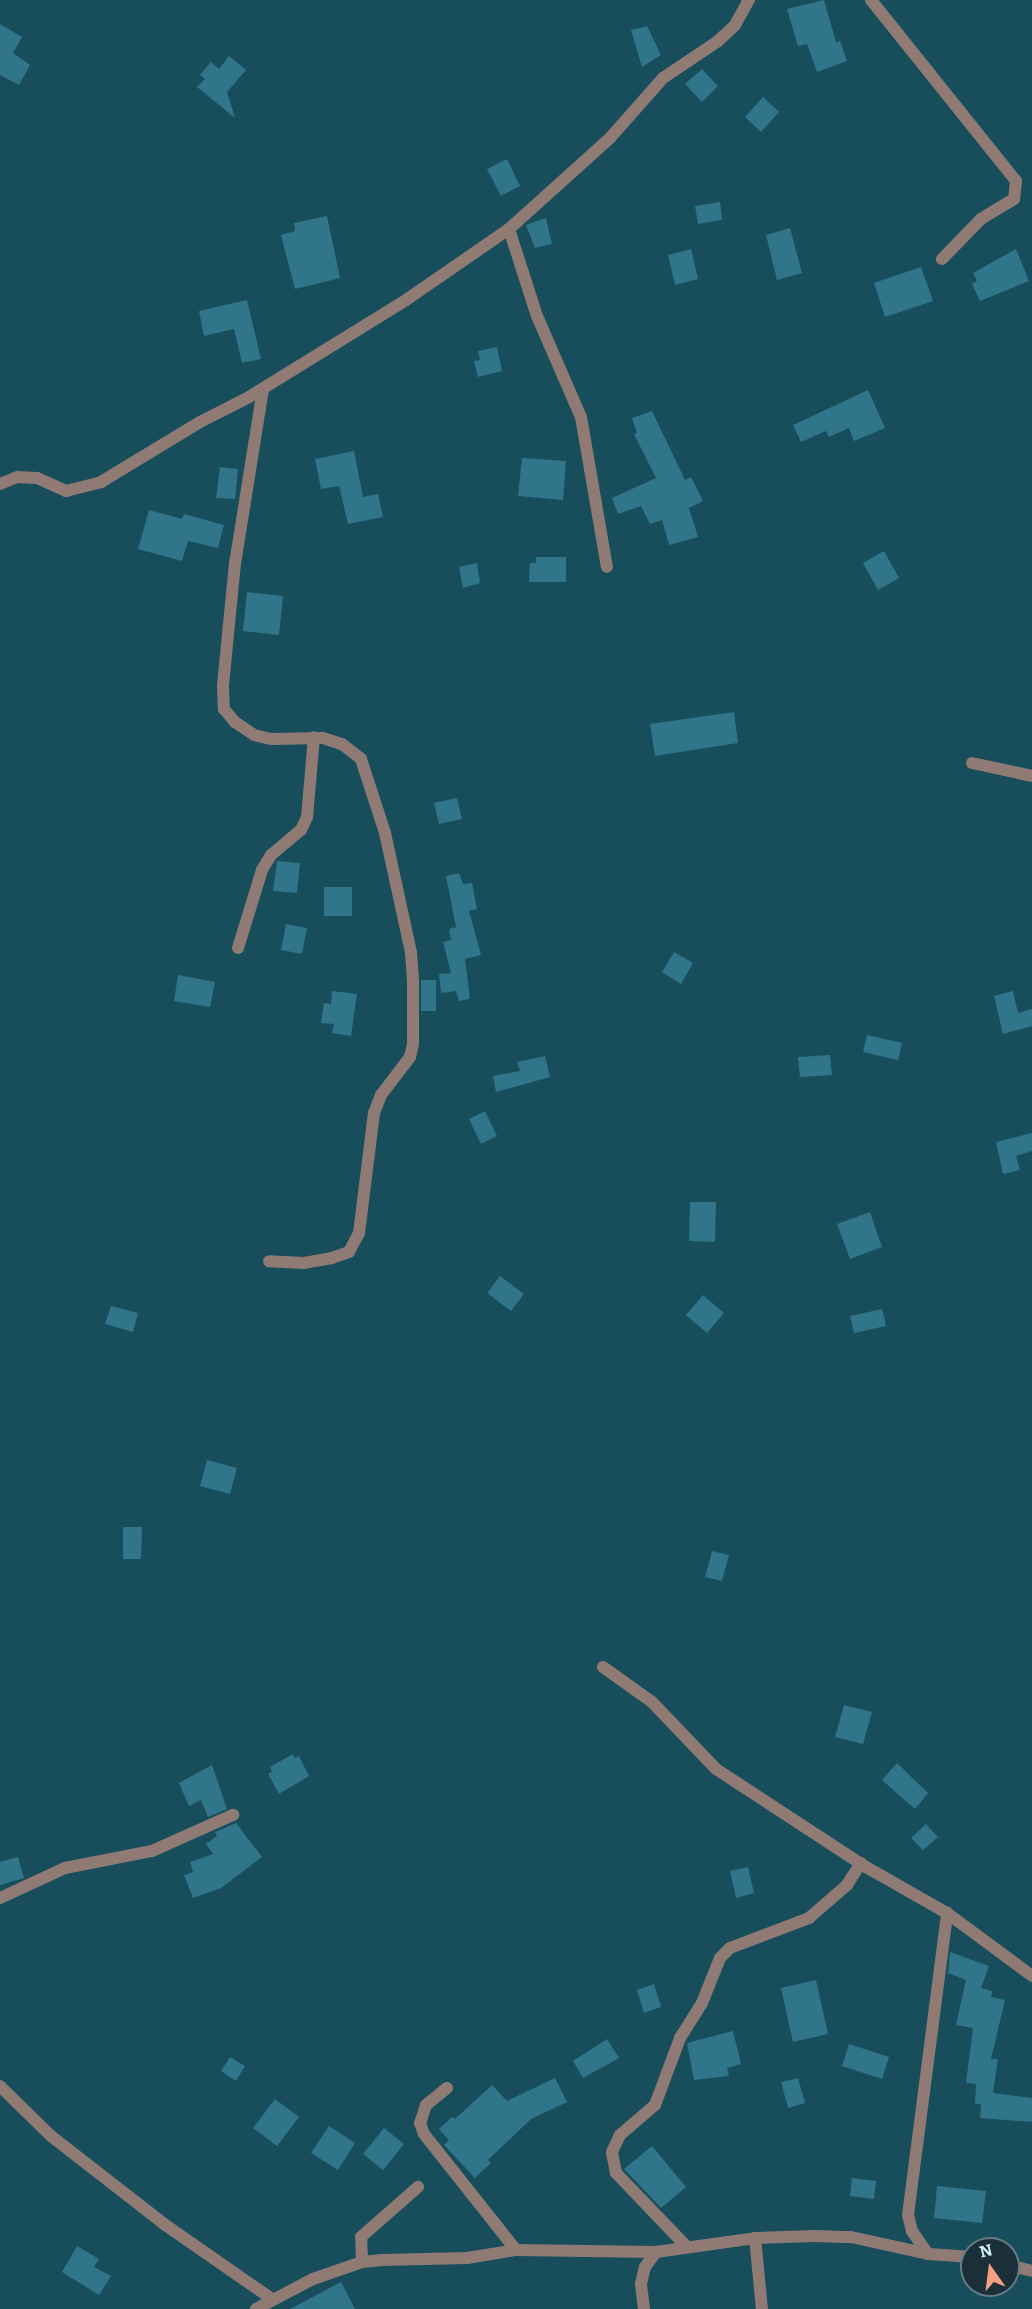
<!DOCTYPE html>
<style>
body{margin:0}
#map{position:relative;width:1032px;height:2309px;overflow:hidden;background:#184d5c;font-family:Bitter,serif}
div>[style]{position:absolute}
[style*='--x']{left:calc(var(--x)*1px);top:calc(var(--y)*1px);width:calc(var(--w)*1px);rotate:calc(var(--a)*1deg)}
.building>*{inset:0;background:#31758a}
.minor>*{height:12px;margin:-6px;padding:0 6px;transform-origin:6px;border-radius:6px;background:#8f7b74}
span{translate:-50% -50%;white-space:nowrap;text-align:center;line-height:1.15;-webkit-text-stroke:4.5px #1a2f37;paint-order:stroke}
.north{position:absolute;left:960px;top:2237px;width:60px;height:60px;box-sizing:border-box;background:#1a2f37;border:2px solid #657c85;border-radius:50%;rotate:346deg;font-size:16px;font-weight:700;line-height:24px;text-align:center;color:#d6f0fa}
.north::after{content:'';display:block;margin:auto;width:21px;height:27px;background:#f2a081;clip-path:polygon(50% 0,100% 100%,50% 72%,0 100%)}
</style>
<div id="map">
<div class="building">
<i style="clip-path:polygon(824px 0,836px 42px,840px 41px,847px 61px,817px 72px,807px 44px,798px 46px,787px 9px)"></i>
<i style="clip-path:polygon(0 24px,22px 37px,13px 53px,30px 65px,19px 85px,0 75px)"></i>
<i style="clip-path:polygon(647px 26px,661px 55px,642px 67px,631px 30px)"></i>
<i style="clip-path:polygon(229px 56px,246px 70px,227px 92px,235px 118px,197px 87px,205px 79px,200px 75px,211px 62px,219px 69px)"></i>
<i style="clip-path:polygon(702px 69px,718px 86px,702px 102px,685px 84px)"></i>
<i style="clip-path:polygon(763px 97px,779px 112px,761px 132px,745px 117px)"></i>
<i style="clip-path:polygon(507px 159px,520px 186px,501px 196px,487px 169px)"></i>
<i style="clip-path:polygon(720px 202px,722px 220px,698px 224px,695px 206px)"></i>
<i style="clip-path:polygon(327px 216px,340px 278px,295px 289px,281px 235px,295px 231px,294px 223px)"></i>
<i style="clip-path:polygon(546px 218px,552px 244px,535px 248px,526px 225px)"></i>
<i style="clip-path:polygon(790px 228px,802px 273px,777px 280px,766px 235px)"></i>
<i style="clip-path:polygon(691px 249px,698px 279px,675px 285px,668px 255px)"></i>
<i style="clip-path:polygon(1016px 249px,1029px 281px,980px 301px,972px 284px,977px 281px,973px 273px)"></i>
<i style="clip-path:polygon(921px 267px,933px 301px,885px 317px,874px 283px)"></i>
<i style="clip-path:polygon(247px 300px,261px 359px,242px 363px,234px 329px,204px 336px,199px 311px)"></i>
<i style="clip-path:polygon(497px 347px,502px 371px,478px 377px,474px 361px,480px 360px,478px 351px)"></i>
<i style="clip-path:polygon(868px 390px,885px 428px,854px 441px,849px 428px,829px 437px,826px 431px,801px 442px,793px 425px)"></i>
<i style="clip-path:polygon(652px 411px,685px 480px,691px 477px,703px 501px,689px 508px,698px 537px,669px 545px,662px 520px,650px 524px,641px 506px,618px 514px,612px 498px,656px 478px,634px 434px,637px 433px,632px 418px)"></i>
<i style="clip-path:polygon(354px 451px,363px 497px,378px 494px,383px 517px,348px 524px,339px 486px,321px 489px,315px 459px)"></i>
<i style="clip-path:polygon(522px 458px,566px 461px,563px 500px,518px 496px)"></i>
<i style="clip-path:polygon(220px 467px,238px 469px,235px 499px,216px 498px)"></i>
<i style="clip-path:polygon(149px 510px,182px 519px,184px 514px,224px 525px,218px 548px,188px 541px,182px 561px,138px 549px)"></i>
<i style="clip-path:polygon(884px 551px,899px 578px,878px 590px,863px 563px)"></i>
<i style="clip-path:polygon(536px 557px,566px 557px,566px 582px,529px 582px,530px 563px,536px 563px)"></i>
<i style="clip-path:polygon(477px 563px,480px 583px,463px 588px,459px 567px)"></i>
<i style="clip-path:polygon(247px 592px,283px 596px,279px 635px,243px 631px)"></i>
<i style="clip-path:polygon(734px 712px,738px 743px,655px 756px,650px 724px)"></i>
<i style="clip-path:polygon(457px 798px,462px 819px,439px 824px,434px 803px)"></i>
<i style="clip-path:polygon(277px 861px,300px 863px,297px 893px,273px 891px)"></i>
<i style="clip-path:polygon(459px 873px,463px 884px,472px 883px,477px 909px,469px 911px,481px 955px,465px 959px,470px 999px,459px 1001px,456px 991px,441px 993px,439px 974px,451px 973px,443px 942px,451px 940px,449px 929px,456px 927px,446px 876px)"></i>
<i style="clip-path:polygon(324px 887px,352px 887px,352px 916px,324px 916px)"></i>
<i style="clip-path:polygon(286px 924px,307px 928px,302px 954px,281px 950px)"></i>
<i style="clip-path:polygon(674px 952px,693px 963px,681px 984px,662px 972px)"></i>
<i style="clip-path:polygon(178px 975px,215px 982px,210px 1007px,174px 1001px)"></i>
<i style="clip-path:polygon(421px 980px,436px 980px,436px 1011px,421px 1011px)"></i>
<i style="clip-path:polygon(332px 991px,357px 994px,351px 1036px,332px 1033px,334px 1024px,321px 1023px,324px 1003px,331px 1004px)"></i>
<i style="clip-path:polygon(1013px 991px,1018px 1013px,1032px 1009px,1032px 1026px,1003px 1034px,994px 996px)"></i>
<i style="clip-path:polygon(867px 1035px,902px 1043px,898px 1060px,863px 1052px)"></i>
<i style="clip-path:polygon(830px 1055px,832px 1075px,800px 1077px,798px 1057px)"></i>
<i style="clip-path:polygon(545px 1056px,550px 1077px,496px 1092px,493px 1076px,520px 1071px,517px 1062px)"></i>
<i style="clip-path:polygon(485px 1111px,497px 1136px,481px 1144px,469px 1119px)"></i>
<i style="clip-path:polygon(1032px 1133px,1032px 1151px,1016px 1156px,1020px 1170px,1003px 1174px,996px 1142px)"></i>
<i style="clip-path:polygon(690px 1202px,716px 1202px,715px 1242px,689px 1241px)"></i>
<i style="clip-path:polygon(870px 1212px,882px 1247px,850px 1259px,837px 1224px)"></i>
<i style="clip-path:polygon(500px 1276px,524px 1294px,511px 1311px,487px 1293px)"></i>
<i style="clip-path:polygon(703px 1295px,724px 1313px,707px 1333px,686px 1315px)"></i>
<i style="clip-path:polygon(111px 1306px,138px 1313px,133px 1332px,105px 1324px)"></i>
<i style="clip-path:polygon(882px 1309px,886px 1326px,854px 1333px,850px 1316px)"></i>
<i style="clip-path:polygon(207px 1460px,237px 1468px,230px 1494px,200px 1486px)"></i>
<i style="clip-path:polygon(123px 1527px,142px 1527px,141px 1559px,123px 1559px)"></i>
<i style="clip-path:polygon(712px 1551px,729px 1555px,722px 1581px,705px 1577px)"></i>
<i style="clip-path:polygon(844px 1705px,872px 1712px,863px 1744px,835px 1737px)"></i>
<i style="clip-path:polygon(293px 1754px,295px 1758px,299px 1756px,309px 1776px,279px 1794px,268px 1774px,272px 1772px,270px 1767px)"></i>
<i style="clip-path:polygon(897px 1763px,928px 1793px,915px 1809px,882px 1780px)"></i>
<i style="clip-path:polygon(212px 1765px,227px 1809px,208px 1817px,201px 1800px,189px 1806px,179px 1783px)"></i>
<i style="clip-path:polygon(236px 1823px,262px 1857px,221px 1888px,193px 1898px,184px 1875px,193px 1872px,190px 1862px,213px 1854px,206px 1844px,217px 1836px,215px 1832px)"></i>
<i style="clip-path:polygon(926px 1824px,938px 1837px,923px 1850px,911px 1838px)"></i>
<i style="clip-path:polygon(18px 1857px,24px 1878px,0 1885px,0 1862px)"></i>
<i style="clip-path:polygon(748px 1867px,754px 1893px,736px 1898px,730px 1871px)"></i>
<i style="clip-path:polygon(950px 1952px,989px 1966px,981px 1988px,992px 1991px,991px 1997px,1005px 2000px,991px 2059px,998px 2059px,993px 2093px,1032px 2098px,1032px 2122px,980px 2118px,981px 2104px,975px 2104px,976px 2084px,966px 2083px,973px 2028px,956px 2025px,966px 1980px,948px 1973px)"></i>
<i style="clip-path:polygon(816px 1980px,828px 2034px,793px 2042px,781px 1988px)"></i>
<i style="clip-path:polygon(654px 1984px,661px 2007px,644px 2013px,637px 1990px)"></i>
<i style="clip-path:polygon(733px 2031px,741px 2064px,727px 2068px,729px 2076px,694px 2080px,687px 2043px)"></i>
<i style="clip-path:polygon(607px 2039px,619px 2058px,583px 2078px,573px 2061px)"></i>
<i style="clip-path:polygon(849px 2044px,889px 2057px,882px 2079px,842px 2066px)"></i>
<i style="clip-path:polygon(230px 2057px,245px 2066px,236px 2081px,221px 2071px)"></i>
<i style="clip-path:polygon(555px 2078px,567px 2102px,531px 2119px,488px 2160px,491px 2163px,475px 2178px,444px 2145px,449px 2140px,439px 2129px,452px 2117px,455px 2119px,492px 2085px,507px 2101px)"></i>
<i style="clip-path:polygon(798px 2078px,805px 2103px,788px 2108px,781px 2082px)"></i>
<i style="clip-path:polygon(275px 2099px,299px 2117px,277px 2146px,253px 2128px)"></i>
<i style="clip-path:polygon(329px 2126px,355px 2143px,338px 2170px,311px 2153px)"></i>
<i style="clip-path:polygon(384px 2128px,404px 2144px,383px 2170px,363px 2154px)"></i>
<i style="clip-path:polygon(652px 2146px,686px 2187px,661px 2208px,624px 2169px)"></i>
<i style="clip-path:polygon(852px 2178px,876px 2181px,874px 2199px,850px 2196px)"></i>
<i style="clip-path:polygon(937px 2186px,986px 2191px,982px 2223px,934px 2218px)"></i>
<i style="clip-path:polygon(77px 2246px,99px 2259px,94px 2267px,111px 2276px,99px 2295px,62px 2272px)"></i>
<i style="clip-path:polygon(341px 2282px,355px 2309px,290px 2309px)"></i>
</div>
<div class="minor">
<i style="--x:871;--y:0;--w:232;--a:51.3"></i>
<i style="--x:1016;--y:181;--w:18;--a:96"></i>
<i style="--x:1014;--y:199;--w:39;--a:149"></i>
<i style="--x:981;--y:219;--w:56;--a:134.3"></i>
<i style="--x:509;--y:229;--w:91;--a:72.2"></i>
<i style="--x:537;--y:316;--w:110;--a:66.5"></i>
<i style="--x:581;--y:417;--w:152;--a:80.2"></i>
<i style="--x:263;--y:389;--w:176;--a:99.1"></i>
<i style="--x:235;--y:563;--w:123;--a:95.6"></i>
<i style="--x:223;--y:685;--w:24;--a:88"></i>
<i style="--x:224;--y:709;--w:17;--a:50"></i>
<i style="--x:235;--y:722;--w:23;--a:34"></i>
<i style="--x:254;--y:735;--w:18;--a:13"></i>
<i style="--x:272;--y:739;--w:51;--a:-1.1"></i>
<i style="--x:323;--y:738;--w:20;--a:18"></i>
<i style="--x:342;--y:744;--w:24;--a:38"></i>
<i style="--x:361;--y:759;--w:78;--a:72"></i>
<i style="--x:385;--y:833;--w:122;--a:77.7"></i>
<i style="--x:411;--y:952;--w:31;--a:86"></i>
<i style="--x:413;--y:983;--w:61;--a:90"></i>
<i style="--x:413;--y:1044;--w:13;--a:103"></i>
<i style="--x:410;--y:1057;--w:48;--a:127.3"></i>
<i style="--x:381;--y:1095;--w:19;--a:111"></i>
<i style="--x:374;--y:1113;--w:121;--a:97.1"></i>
<i style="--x:359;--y:1233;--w:21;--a:118"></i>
<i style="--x:349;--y:1252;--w:18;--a:161"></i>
<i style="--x:332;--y:1258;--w:28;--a:170"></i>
<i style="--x:304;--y:1263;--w:35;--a:-177"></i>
<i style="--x:0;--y:484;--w:18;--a:-22"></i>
<i style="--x:17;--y:477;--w:20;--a:3"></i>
<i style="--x:37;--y:478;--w:32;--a:24"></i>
<i style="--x:66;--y:491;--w:36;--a:-14"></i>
<i style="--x:101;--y:482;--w:116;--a:-31.2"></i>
<i style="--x:200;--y:422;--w:55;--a:-27"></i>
<i style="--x:249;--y:397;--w:185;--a:-31.7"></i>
<i style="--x:406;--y:300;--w:125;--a:-34.6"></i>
<i style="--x:509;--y:229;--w:136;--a:-42"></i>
<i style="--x:610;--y:138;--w:80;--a:-48.5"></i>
<i style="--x:663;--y:78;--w:66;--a:-33.9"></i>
<i style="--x:718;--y:41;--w:23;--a:-43"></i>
<i style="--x:735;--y:25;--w:29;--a:-61"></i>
<i style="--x:972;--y:763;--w:61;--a:12.2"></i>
<i style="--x:238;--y:948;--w:82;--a:-72.9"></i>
<i style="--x:262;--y:870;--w:17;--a:-59"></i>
<i style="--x:271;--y:855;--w:39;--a:-40"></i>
<i style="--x:301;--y:830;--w:14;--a:-65"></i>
<i style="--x:307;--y:817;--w:80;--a:-85"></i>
<i style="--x:603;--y:1667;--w:60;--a:35.5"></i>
<i style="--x:652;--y:1702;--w:93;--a:46.3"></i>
<i style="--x:716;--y:1769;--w:179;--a:33.2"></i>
<i style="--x:866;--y:1867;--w:93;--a:29.6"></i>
<i style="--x:947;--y:1913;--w:106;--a:36.5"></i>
<i style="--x:0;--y:1898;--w:72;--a:-24.8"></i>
<i style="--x:65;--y:1868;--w:89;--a:-11.1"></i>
<i style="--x:152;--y:1851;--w:89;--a:-24"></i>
<i style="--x:0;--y:2086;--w:71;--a:44.4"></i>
<i style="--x:51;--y:2136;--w:143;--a:37.9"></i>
<i style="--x:164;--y:2224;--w:131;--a:34.8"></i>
<i style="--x:447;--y:2088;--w:27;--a:141"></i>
<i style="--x:426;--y:2105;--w:19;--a:108"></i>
<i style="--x:420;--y:2123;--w:12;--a:70"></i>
<i style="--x:424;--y:2134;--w:148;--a:51.6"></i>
<i style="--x:755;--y:2238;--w:71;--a:84.4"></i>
<i style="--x:687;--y:2247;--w:103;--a:-133.8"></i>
<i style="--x:616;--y:2173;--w:21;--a:-101"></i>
<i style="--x:612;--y:2152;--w:19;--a:-65"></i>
<i style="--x:620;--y:2135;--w:46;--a:-40.6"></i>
<i style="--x:655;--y:2105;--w:72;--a:-69.5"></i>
<i style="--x:680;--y:2038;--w:41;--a:-57.8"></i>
<i style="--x:702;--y:2003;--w:48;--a:-68.2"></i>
<i style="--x:720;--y:1958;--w:14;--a:-45"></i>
<i style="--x:730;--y:1948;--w:85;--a:-20.8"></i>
<i style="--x:809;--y:1918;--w:50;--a:-41"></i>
<i style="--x:847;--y:1885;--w:26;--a:-58"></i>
<i style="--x:928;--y:2254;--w:28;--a:-125"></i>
<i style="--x:912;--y:2231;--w:16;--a:-104"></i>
<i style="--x:908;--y:2215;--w:305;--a:-82.6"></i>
<i style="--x:362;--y:2262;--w:25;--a:-92"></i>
<i style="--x:361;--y:2237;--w:76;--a:-41.3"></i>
<i style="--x:1008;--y:2265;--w:25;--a:14"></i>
<i style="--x:256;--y:2309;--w:64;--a:-27.8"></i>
<i style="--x:313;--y:2279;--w:52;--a:-19.1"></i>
<i style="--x:362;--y:2262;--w:20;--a:-6"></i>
<i style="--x:382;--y:2260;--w:85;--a:-1.3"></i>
<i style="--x:467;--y:2258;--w:50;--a:-9.3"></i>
<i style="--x:516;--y:2250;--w:140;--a:0.8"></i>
<i style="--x:656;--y:2252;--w:100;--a:-8"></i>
<i style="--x:755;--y:2238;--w:60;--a:-1.9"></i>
<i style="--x:815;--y:2236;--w:36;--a:2"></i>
<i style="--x:851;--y:2237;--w:80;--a:12.3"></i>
<i style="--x:929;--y:2254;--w:43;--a:4"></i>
<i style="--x:644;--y:2309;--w:25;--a:-97"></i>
<i style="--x:641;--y:2284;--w:17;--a:-77"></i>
<i style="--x:645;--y:2267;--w:19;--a:-54"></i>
</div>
<div class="north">N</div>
</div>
